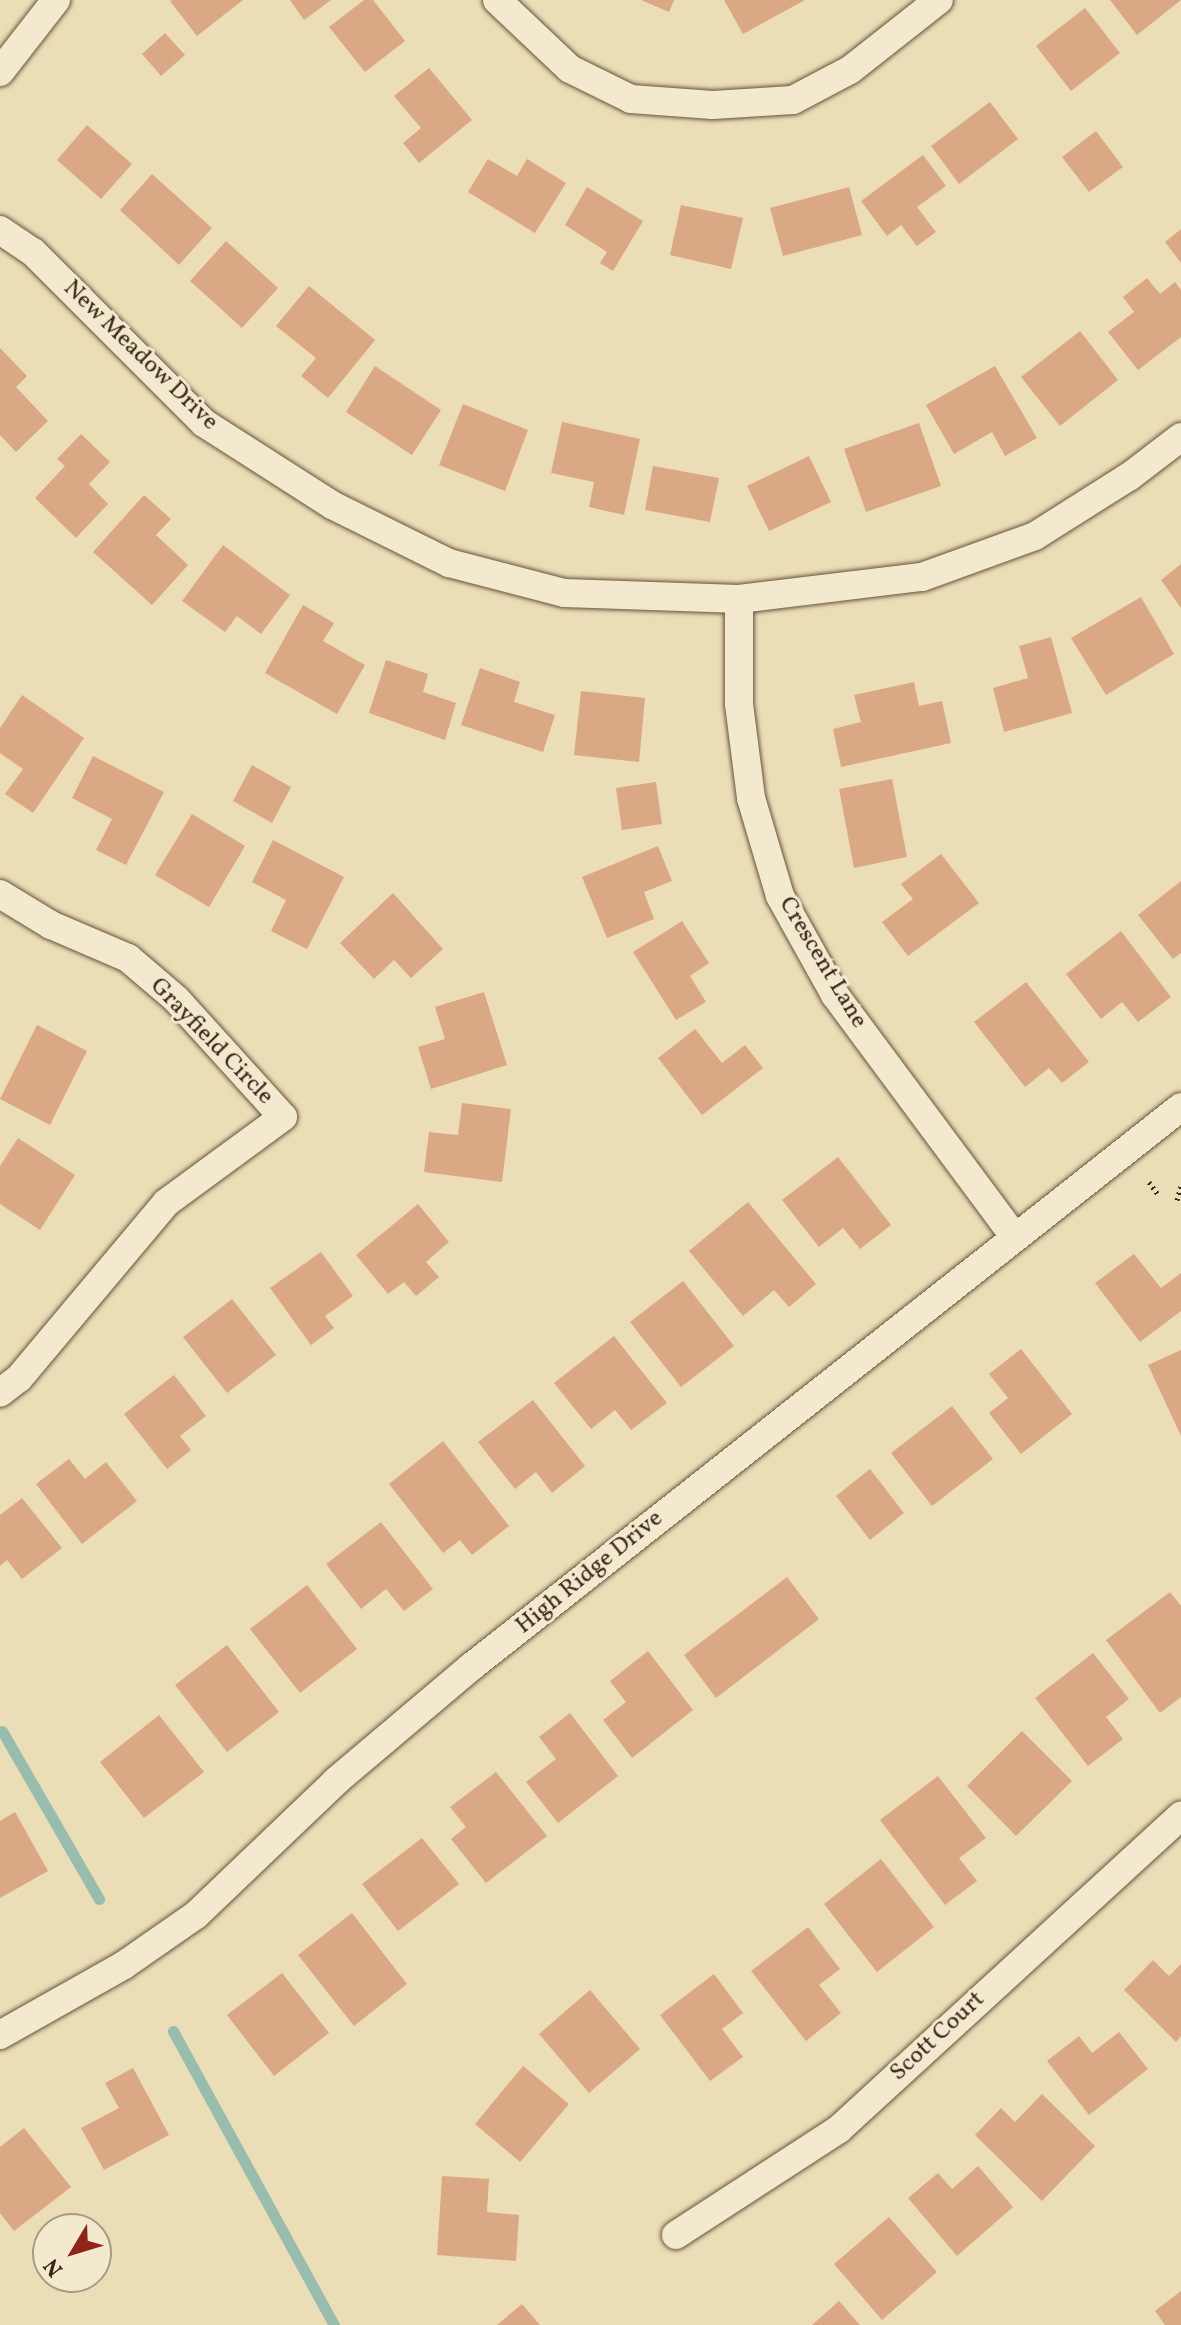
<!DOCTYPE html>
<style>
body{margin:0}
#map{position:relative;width:1181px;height:2325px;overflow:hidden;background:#ebddb5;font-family:Vollkorn,serif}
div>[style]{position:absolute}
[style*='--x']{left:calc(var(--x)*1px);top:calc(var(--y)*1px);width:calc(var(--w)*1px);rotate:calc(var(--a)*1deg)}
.stream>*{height:11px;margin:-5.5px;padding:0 5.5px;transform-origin:5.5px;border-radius:5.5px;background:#98bcad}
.building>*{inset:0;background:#dba886}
.path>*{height:5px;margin-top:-2.5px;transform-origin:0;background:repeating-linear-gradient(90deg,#3a2717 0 2px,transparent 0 6px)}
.roads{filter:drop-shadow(0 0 2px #66543e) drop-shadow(0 0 2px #66543e)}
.minor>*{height:28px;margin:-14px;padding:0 14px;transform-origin:14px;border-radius:14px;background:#f2e9cf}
span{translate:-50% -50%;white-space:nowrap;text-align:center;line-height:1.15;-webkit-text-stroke:6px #f2e9cf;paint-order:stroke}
.street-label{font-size:24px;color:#3a2717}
.north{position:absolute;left:32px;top:2213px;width:80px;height:80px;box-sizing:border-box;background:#f2e9cf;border:2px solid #a89b85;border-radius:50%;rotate:232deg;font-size:22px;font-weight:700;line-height:32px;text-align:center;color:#3a2717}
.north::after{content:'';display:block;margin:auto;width:28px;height:36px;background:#8f2418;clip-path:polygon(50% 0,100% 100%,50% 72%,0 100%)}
</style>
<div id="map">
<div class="stream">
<i style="--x:2;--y:1731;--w:194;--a:60"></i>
<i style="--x:173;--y:2031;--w:335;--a:61.3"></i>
</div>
<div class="building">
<i style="clip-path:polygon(243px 0,197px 36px,170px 1px,172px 0)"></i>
<i style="clip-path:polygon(290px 0,331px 0,304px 20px)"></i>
<i style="clip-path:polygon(364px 0,373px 0,405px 41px,365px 72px,329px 27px)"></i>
<i style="clip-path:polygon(641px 0,674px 0,669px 12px)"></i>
<i style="clip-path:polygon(724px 0,805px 0,743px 34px)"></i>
<i style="clip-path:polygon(1110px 0,1181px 0,1137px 35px)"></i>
<i style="clip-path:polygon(1085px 8px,1120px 53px,1071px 91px,1036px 46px)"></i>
<i style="clip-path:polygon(165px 33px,185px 55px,161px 76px,142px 54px)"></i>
<i style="clip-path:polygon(429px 68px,472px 120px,419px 163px,403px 143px,421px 128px,394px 96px)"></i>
<i style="clip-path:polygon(990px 102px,1018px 139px,959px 184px,931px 146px)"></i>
<i style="clip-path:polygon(87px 125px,132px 164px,101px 199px,57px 160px)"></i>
<i style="clip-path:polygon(1096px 131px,1123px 167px,1089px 192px,1062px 157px)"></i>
<i style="clip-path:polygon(923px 155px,946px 186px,917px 207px,936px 232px,917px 246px,901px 225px,887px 236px,861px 201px)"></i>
<i style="clip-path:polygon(488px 159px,517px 176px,527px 159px,566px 183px,535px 233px,468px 192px)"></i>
<i style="clip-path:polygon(152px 174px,212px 228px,179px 265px,120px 210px)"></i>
<i style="clip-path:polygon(587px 187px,643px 221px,613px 271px,600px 263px,607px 252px,565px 225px)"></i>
<i style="clip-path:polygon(849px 187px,862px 235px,783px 256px,770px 208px)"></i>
<i style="clip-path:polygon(681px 205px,743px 218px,731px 269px,670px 255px)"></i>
<i style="clip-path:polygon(1181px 229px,1181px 263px,1165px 242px)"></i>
<i style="clip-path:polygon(226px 241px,278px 288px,242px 328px,190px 281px)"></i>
<i style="clip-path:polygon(1147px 278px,1160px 294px,1175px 282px,1181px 290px,1181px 337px,1138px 370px,1108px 332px,1134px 312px,1123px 297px)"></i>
<i style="clip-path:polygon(309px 286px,375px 340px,328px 398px,301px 376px,316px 358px,276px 326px)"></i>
<i style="clip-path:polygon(1080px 331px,1118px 380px,1060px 426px,1021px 377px)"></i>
<i style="clip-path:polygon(0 348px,27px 376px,16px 387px,48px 421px,16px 452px,0 435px)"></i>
<i style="clip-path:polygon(375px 366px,441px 410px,412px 455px,346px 412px)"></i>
<i style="clip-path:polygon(995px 366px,1037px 438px,1005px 456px,992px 432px,954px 454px,926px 405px)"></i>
<i style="clip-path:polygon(463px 404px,528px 430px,505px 491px,439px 465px)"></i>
<i style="clip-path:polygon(562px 422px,640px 439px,624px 515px,589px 507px,594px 482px,551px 473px)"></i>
<i style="clip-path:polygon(919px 423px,941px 486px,866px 512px,844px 449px)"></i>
<i style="clip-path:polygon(81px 434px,110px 462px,89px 484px,108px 504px,76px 538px,35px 498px,65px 466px,57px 459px)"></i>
<i style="clip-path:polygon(809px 456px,831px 502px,769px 531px,747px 486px)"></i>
<i style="clip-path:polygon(653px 466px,719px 478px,710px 522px,645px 510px)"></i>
<i style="clip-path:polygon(144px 495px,171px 519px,156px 535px,188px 565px,152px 605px,93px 552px)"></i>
<i style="clip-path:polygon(223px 545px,290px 595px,261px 634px,237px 616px,225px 632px,182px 601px)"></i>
<i style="clip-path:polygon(1181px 564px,1181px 608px,1161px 580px)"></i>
<i style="clip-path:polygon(1141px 597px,1174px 654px,1106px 695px,1071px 638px)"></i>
<i style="clip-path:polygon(303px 605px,334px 623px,323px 641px,365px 665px,337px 714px,265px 673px)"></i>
<i style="clip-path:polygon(1051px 637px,1072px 713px,1004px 732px,993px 688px,1028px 678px,1019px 646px)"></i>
<i style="clip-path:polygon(386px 660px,428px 674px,423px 692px,456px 703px,445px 740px,369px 713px)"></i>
<i style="clip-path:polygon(480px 668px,520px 682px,514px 702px,555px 715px,543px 752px,461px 725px)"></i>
<i style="clip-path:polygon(914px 682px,919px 706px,942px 701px,951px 743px,841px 767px,833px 729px,861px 722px,854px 695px)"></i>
<i style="clip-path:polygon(581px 691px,645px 698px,639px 762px,574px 755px)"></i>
<i style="clip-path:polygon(22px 695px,84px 738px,33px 813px,5px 794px,23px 769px,0 753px,0 728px)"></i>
<i style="clip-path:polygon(93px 756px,164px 792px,126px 865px,96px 850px,112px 819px,72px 798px)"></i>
<i style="clip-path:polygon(252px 765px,291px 787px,272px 823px,233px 801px)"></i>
<i style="clip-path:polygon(892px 779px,907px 857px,854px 868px,839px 789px)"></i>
<i style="clip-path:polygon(656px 782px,662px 824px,622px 830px,616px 788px)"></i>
<i style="clip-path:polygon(192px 814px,245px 846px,209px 907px,155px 875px)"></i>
<i style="clip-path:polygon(273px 840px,344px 877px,307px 949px,271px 931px,286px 900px,252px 882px)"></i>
<i style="clip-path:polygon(658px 846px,672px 881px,644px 892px,654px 919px,607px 938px,582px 877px)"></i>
<i style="clip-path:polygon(941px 854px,979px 903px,908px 956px,882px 922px,913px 899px,901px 884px)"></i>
<i style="clip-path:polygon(1181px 881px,1181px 953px,1173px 959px,1138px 915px)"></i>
<i style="clip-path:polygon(393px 893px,443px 949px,411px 978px,394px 960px,374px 979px,340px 943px)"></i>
<i style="clip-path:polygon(682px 921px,709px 963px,690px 976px,706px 1002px,676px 1020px,633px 952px)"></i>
<i style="clip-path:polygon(1121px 931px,1171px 997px,1138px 1022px,1122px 1002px,1101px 1019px,1066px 974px)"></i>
<i style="clip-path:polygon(1026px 982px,1089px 1062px,1062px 1083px,1049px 1068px,1025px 1087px,974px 1022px)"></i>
<i style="clip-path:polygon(484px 992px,507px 1065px,431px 1089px,418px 1047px,445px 1039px,435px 1007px)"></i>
<i style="clip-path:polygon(37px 1025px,87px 1051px,50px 1125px,0 1099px)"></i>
<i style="clip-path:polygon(695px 1029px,722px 1063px,745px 1045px,763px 1068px,702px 1115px,658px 1058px)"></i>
<i style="clip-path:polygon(462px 1103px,511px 1109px,502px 1182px,424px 1172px,429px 1132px,458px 1135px)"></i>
<i style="clip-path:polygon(18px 1138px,75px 1175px,40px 1230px,0 1204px,0 1166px)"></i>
<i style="clip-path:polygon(838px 1157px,891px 1225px,860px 1249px,843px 1228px,819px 1247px,782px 1200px)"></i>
<i style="clip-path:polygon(748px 1202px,816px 1284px,789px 1307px,774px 1290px,743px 1316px,689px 1251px)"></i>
<i style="clip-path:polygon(418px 1204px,449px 1242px,426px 1262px,439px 1277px,416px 1296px,404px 1282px,388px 1294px,356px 1255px)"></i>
<i style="clip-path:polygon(321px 1252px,353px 1296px,325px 1316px,334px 1328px,311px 1345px,270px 1288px)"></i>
<i style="clip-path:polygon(1134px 1254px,1161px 1288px,1181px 1273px,1181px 1311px,1140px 1342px,1095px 1283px)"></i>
<i style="clip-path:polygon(683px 1281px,734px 1346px,681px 1387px,630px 1322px)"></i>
<i style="clip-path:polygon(232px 1299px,276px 1355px,227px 1393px,183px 1337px)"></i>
<i style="clip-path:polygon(614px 1336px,667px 1403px,631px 1430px,615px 1410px,591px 1429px,554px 1383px)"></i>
<i style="clip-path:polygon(1021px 1349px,1072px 1414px,1021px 1454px,989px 1413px,1008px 1398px,989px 1374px)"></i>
<i style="clip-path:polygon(1181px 1350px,1181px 1436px,1148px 1365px)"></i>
<i style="clip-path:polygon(174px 1375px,206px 1416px,180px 1436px,191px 1450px,167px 1469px,124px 1414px)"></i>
<i style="clip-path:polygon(533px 1400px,585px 1466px,552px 1493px,536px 1472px,515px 1489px,478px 1442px)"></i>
<i style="clip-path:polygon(952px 1406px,993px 1459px,932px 1506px,891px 1453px)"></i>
<i style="clip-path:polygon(443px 1441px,509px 1526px,472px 1555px,460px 1540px,443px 1553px,389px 1484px)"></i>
<i style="clip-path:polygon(69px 1459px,85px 1479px,106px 1462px,137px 1501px,82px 1544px,36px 1484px)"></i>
<i style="clip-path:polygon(870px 1469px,904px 1513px,870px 1540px,836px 1496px)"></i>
<i style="clip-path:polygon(22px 1498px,62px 1548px,22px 1579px,7px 1560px,0 1566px,0 1515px)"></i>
<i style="clip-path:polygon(381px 1522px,433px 1589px,404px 1611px,386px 1589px,361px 1609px,326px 1564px)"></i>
<i style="clip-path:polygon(787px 1577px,819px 1619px,716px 1698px,684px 1655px)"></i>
<i style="clip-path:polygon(307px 1585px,357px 1649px,300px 1693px,250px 1629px)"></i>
<i style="clip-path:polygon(1170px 1592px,1181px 1606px,1181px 1697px,1160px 1713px,1106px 1640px)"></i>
<i style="clip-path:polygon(227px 1645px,279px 1712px,227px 1752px,175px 1685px)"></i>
<i style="clip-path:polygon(648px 1651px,693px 1710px,632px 1758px,603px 1720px,626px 1702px,610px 1681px)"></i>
<i style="clip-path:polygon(1093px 1653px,1129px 1699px,1106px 1717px,1123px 1739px,1088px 1766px,1035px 1698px)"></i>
<i style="clip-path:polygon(570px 1713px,618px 1776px,558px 1823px,526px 1782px,556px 1759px,539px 1737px)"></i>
<i style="clip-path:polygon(159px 1715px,204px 1772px,144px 1818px,100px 1762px)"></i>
<i style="clip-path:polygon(1022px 1731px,1072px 1781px,1016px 1836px,967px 1786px)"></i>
<i style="clip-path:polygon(496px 1772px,547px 1836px,486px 1883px,451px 1839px,466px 1827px,450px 1807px)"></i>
<i style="clip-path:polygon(938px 1776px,986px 1838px,959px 1858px,977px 1881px,945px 1905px,880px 1820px)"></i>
<i style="clip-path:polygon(15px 1812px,48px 1871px,0 1898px,0 1821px)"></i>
<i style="clip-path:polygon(422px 1838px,459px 1884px,398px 1931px,362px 1884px)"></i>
<i style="clip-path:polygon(881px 1859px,934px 1927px,877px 1972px,824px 1904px)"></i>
<i style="clip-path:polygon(352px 1913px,407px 1984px,354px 2026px,298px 1955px)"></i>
<i style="clip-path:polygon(808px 1927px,840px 1969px,819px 1985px,841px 2013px,806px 2041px,751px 1971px)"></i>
<i style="clip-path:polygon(1153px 1960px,1169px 1976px,1181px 1964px,1181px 2036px,1176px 2042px,1124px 1990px)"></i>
<i style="clip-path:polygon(282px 1973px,329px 2033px,274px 2076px,227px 2015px)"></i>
<i style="clip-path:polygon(714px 1974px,743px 2013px,722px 2029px,743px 2057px,710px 2081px,660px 2015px)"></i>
<i style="clip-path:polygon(590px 1990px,640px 2049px,589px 2093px,539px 2034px)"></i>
<i style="clip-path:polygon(1119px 2032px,1148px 2069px,1089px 2115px,1047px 2061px,1079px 2036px,1092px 2053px)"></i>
<i style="clip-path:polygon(523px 2066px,569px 2104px,520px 2162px,475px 2124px)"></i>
<i style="clip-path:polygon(133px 2068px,169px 2135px,104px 2170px,81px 2128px,119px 2108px,105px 2083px)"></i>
<i style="clip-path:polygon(1042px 2094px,1095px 2146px,1042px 2201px,975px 2135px,1001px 2108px,1015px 2122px)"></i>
<i style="clip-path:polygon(24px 2128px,71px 2187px,14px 2231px,0 2213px,0 2147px)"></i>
<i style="clip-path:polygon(978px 2166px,1013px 2207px,957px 2256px,908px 2198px,938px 2173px,952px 2189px)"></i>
<i style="clip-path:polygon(442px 2176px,489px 2179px,487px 2212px,519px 2215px,516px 2261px,437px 2255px)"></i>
<i style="clip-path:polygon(889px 2217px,937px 2272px,882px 2320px,834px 2264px)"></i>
<i style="clip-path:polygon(1181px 2291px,1181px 2325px,1165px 2325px,1155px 2311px)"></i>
<i style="clip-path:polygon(839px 2301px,860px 2325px,812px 2325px)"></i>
<i style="clip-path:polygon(522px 2304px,540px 2325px,497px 2325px)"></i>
</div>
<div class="path">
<i style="--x:1149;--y:1182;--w:14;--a:54"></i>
<i style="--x:1177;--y:1200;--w:15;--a:-74"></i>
</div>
<div class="roads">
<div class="minor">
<i style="--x:497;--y:0;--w:100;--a:43.4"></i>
<i style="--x:570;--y:69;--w:68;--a:26.2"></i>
<i style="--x:631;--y:99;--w:82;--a:4.2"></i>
<i style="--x:713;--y:105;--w:80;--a:-3.6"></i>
<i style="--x:793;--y:100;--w:64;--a:-27.8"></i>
<i style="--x:850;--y:70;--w:113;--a:-38.2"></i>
<i style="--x:0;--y:72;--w:91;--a:-52.1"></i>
<i style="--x:0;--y:230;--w:40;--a:34"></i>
<i style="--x:33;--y:252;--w:242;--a:45"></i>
<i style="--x:204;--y:423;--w:152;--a:32.6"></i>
<i style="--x:332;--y:505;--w:131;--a:26.4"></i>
<i style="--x:449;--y:563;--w:119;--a:14.6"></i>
<i style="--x:564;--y:593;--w:175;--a:2"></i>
<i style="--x:739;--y:599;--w:184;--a:-6.9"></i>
<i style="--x:922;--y:577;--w:120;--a:-19.9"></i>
<i style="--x:1035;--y:536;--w:112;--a:-32.3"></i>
<i style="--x:1130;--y:476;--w:64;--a:-37.4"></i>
<i style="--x:739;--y:599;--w:105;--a:90"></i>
<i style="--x:739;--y:704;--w:95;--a:82.7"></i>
<i style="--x:751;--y:798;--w:102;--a:73.5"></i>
<i style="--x:780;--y:896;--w:113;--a:60.9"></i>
<i style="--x:835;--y:995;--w:299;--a:53.4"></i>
<i style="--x:0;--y:894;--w:60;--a:31.3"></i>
<i style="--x:51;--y:925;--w:84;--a:23.2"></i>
<i style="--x:128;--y:958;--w:63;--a:40.5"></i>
<i style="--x:176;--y:999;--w:159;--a:47.8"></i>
<i style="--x:283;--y:1117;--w:145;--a:143.7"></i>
<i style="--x:166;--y:1203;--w:229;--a:130"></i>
<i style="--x:19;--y:1378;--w:24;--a:142"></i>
<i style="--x:0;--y:2035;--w:142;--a:-29.4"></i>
<i style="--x:124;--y:1965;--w:88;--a:-34.8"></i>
<i style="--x:196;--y:1915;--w:194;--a:-43.7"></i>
<i style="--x:336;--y:1781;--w:177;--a:-40.2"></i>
<i style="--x:471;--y:1667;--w:904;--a:-38.26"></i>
<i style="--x:676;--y:2235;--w:194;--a:-33"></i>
<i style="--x:839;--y:2129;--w:464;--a:-42.5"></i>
</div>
</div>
<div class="street-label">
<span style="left:140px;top:356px;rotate:44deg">New Meadow Drive</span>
<span style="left:822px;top:963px;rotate:59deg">Crescent Lane</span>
<span style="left:211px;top:1042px;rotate:46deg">Grayfield Circle</span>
<span style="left:590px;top:1573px;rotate:-39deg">High Ridge Drive</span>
<span style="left:938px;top:2037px;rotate:-43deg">Scott Court</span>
</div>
<div class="north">N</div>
</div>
